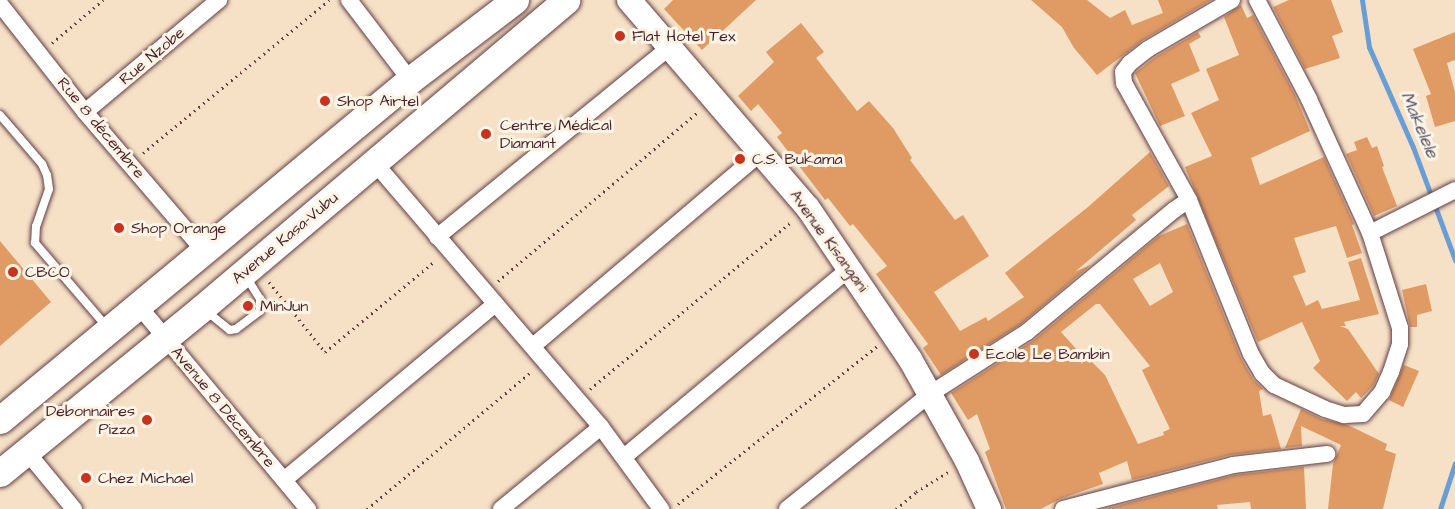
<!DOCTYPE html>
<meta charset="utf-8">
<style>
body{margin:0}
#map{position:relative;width:1455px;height:509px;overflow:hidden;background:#f6e1c7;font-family:"Architects Daughter",sans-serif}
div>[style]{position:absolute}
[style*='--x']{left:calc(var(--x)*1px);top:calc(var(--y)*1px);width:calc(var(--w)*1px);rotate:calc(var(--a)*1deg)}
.stream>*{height:5px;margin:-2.5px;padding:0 2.5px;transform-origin:2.5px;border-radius:2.5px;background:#689ed5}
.building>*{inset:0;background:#e09b65}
.path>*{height:3px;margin-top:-1.5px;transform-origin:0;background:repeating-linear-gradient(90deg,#643c42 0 1.5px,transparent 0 6px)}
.roads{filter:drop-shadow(0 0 2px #643c42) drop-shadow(0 0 2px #643c42)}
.lane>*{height:8px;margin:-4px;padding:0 4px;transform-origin:4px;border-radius:4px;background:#fff}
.street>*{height:16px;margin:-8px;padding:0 8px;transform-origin:8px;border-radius:8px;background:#fff}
.secondary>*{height:24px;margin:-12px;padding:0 12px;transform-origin:12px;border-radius:12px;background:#fff}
.primary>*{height:27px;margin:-13.5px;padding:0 13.5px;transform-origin:13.5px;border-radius:13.5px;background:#fff}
.dots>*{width:16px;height:16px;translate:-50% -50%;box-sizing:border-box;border:3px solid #fcf5e5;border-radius:50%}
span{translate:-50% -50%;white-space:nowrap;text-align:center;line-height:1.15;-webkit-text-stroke:6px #fcf5e5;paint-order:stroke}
.poi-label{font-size:16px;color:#4a1f2b}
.left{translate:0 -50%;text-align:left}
.right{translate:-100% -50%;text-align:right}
.street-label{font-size:16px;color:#4a1f2b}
.water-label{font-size:18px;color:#56526f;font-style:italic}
</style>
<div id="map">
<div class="stream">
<i style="--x:1362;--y:0;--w:48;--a:81.5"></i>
<i style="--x:1369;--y:47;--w:109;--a:66.3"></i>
<i style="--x:1413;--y:147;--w:121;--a:69.6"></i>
<i style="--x:1440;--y:509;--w:48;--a:-71.9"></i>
</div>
<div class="building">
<i style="clip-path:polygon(673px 0,756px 0,702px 50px,664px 9px)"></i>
<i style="clip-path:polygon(1031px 0,1087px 0,1110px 18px,1125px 10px,1132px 25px,1163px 13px,1158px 0,1211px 0,1143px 40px,1097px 75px,1074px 48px,1062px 27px)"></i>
<i style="clip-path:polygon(1289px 0,1331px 0,1343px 32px,1332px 36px,1340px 58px,1305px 69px,1273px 7px)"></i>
<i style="clip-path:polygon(1241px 5px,1247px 18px,1253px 15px,1295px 95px,1310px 131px,1251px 158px,1260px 185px,1324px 157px,1354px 224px,1352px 225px,1362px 253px,1347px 258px,1336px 226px,1294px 238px,1306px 272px,1293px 276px,1306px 306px,1318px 300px,1322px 309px,1360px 300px,1348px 262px,1361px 258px,1379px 314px,1344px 322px,1346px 326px,1340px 326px,1348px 329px,1379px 374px,1373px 386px,1361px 398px,1356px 392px,1347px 401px,1313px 368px,1320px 361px,1302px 322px,1258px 342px,1185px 167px,1212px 156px,1191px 113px,1219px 100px,1206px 69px,1239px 55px,1224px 17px)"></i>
<i style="clip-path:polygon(801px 23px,824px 52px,816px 58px,857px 111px,869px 101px,893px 128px,912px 158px,910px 160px,955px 220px,963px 215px,989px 256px,934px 292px,960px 331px,986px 317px,988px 321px,1024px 297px,1005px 273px,1088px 207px,1150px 152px,1169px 186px,1132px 215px,1136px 220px,1076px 271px,1091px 265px,1021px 324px,941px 375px,923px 348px,928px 344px,876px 274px,887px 266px,853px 224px,850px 226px,828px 198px,825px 200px,777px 137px,782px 133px,758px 104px,751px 111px,738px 96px,774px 62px,766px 52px)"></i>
<i style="clip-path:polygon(1198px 32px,1201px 37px,1189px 44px,1200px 71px,1171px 84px,1185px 116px,1160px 126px,1135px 73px,1154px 58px)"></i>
<i style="clip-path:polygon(1455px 32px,1455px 60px,1447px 63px,1455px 92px,1455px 121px,1435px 127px,1426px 96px,1431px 94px,1413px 49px)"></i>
<i style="clip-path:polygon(1367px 137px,1372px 148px,1377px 146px,1384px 166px,1382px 167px,1397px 206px,1374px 216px,1346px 154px,1357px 150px,1354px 142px)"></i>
<i style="clip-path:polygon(evenodd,1187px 224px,1241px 358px,1253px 379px,1263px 389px,1259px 391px,1263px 416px,1271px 414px,1281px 449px,1230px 455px,1132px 480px,1127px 461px,1099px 473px,1103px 484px,1060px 499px,1041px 509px,1006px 509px,985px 452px,990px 449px,977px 414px,968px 420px,951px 393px,1034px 340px,1159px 236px,1187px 224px,1160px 263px,1173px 292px,1150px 306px,1133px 279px,1160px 263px,1187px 224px,1096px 304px,1100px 304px,1150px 366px,1142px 370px,1170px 429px,1163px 432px,1164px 435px,1138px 444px,1105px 375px,1089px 359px,1087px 361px,1061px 332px,1096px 304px)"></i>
<i style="clip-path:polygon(0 241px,51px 302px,0 346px)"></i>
<i style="clip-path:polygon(1426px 284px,1432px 311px,1417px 315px,1417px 327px,1410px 327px,1402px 290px)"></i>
<i style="clip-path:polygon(1404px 365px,1419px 371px,1403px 407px,1389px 400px)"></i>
<i style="clip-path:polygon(1301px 409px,1322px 419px,1348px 425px,1387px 444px,1385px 450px,1396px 454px,1383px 509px,1328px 509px,1333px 464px,1341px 445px,1301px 426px,1302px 446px,1285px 448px)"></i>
<i style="clip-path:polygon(1304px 467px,1306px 509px,1251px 509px,1250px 502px,1217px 505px,1218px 509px,1105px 509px,1235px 475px)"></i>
</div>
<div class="path">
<i style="--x:52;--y:43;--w:67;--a:-40.1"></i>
<i style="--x:143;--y:153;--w:241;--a:-39.4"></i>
<i style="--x:498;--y:281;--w:263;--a:-40.2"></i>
<i style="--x:269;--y:282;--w:90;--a:51.3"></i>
<i style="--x:325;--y:352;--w:143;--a:-39.6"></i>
<i style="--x:590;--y:389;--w:263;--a:-39.7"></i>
<i style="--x:678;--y:504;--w:254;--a:-38.4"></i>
<i style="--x:367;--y:509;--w:215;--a:-39.9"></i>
<i style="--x:896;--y:509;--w:26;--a:-40"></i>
<i style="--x:916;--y:492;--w:40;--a:-32"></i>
</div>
<div class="roads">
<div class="lane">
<i style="--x:0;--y:115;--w:65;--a:49.4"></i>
<i style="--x:42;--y:164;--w:12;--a:66"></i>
<i style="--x:47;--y:175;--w:14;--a:82"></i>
<i style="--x:49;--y:189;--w:39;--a:109"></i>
<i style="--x:36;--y:226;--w:17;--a:93"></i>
<i style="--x:35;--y:243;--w:111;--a:49.4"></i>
<i style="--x:205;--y:310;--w:32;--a:39"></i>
<i style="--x:230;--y:330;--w:6;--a:-9"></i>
<i style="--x:236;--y:329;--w:30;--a:-37"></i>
<i style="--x:260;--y:311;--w:12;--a:-90"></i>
<i style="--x:260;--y:299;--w:26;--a:-122"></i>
</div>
<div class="street">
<i style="--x:349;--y:0;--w:101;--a:52.7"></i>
<i style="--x:1232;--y:0;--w:97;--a:149.7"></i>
<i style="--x:1148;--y:49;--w:23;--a:142"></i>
<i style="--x:1130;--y:63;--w:11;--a:128"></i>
<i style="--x:1123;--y:72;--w:11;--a:85"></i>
<i style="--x:1124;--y:83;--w:134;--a:60.9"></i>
<i style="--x:1189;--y:200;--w:166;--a:68.1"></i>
<i style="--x:1251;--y:354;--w:22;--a:60"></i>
<i style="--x:1262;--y:373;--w:17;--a:45"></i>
<i style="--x:1274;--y:385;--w:56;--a:25.2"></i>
<i style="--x:1325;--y:409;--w:20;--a:18"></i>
<i style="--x:1344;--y:415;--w:19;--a:-3"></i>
<i style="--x:1363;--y:414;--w:29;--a:-49"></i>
<i style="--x:1382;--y:392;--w:22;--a:-66"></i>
<i style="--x:1391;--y:372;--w:29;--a:-72"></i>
<i style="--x:1400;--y:344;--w:16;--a:-90"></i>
<i style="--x:1400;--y:328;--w:100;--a:-107.5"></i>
<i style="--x:1370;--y:233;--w:147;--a:-114.5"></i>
<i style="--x:1309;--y:99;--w:112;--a:-117.7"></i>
<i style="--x:0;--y:4;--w:137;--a:51.8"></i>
<i style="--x:85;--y:112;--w:183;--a:49.4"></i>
<i style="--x:85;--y:112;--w:175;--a:-39.9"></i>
<i style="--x:374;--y:162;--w:349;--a:49.4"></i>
<i style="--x:601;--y:427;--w:102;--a:53.8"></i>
<i style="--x:1370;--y:233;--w:95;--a:-26.8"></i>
<i style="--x:437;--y:237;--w:302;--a:-39.2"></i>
<i style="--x:138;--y:305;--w:266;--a:50.2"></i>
<i style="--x:533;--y:346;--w:300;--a:-40.3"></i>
<i style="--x:27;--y:452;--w:74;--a:50.5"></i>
<i style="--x:624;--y:457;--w:295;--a:-39.9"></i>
<i style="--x:284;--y:480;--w:275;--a:-39.8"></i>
<i style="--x:501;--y:509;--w:129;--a:-39.4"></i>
<i style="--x:787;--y:509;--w:184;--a:-38.8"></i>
<i style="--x:930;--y:394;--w:115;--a:-32.6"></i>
<i style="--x:1027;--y:332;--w:191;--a:-39.7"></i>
<i style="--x:1174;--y:210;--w:18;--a:-34"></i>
<i style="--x:1063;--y:509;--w:176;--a:-14.5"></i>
<i style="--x:1233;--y:465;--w:95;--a:-6.7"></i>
</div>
<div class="secondary">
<i style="--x:629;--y:0;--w:274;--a:49.3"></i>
<i style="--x:808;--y:208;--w:182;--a:56"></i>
<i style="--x:910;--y:359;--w:117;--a:60.8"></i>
<i style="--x:967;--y:461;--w:53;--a:65.4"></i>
</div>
<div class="primary">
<i style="--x:0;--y:420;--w:533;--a:-39.67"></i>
<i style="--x:410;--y:80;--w:132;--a:-37.3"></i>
<i style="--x:0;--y:473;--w:261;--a:-39.2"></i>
<i style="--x:202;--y:308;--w:477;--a:-40.2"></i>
</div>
</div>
<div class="dots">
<i style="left:620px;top:36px;background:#c8321e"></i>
<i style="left:325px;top:101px;background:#c8321e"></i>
<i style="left:486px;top:134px;background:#c8321e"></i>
<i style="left:740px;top:159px;background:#c8321e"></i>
<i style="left:119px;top:228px;background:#c8321e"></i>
<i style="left:13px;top:272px;background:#c8321e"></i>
<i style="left:248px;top:306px;background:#c8321e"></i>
<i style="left:974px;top:354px;background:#c8321e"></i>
<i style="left:147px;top:420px;background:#c8321e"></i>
<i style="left:86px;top:478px;background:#c8321e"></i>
</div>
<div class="poi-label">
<span class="left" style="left:632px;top:36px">Flat Hotel Tex</span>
<span class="left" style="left:337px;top:101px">Shop Airtel</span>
<span class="left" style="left:500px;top:134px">Centre Médical<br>Diamant</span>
<span class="left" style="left:752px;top:159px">C.S. Bukama</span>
<span class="left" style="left:131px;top:228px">Shop Orange</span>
<span class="left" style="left:25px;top:272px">CBCO</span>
<span class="left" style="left:260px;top:306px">MinJun</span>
<span class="left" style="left:986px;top:354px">Ecole Le Bambin</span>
<span class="right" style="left:135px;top:420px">Debonnaires<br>Pizza</span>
<span class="left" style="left:98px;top:478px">Chez Michael</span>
</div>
<div class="street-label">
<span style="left:152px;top:56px;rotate:-40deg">Rue Nzobe</span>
<span style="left:101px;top:128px;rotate:50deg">Rue 8 décembre</span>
<span style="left:285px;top:238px;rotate:-40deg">Avenue Kasa-Vubu</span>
<span style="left:829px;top:241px;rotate:54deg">Avenue Kisangani</span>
<span style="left:223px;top:407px;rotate:50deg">Avenue 8 Décembre</span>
</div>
<div class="water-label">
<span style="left:1419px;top:125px;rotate:67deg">Makelele</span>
</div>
</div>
